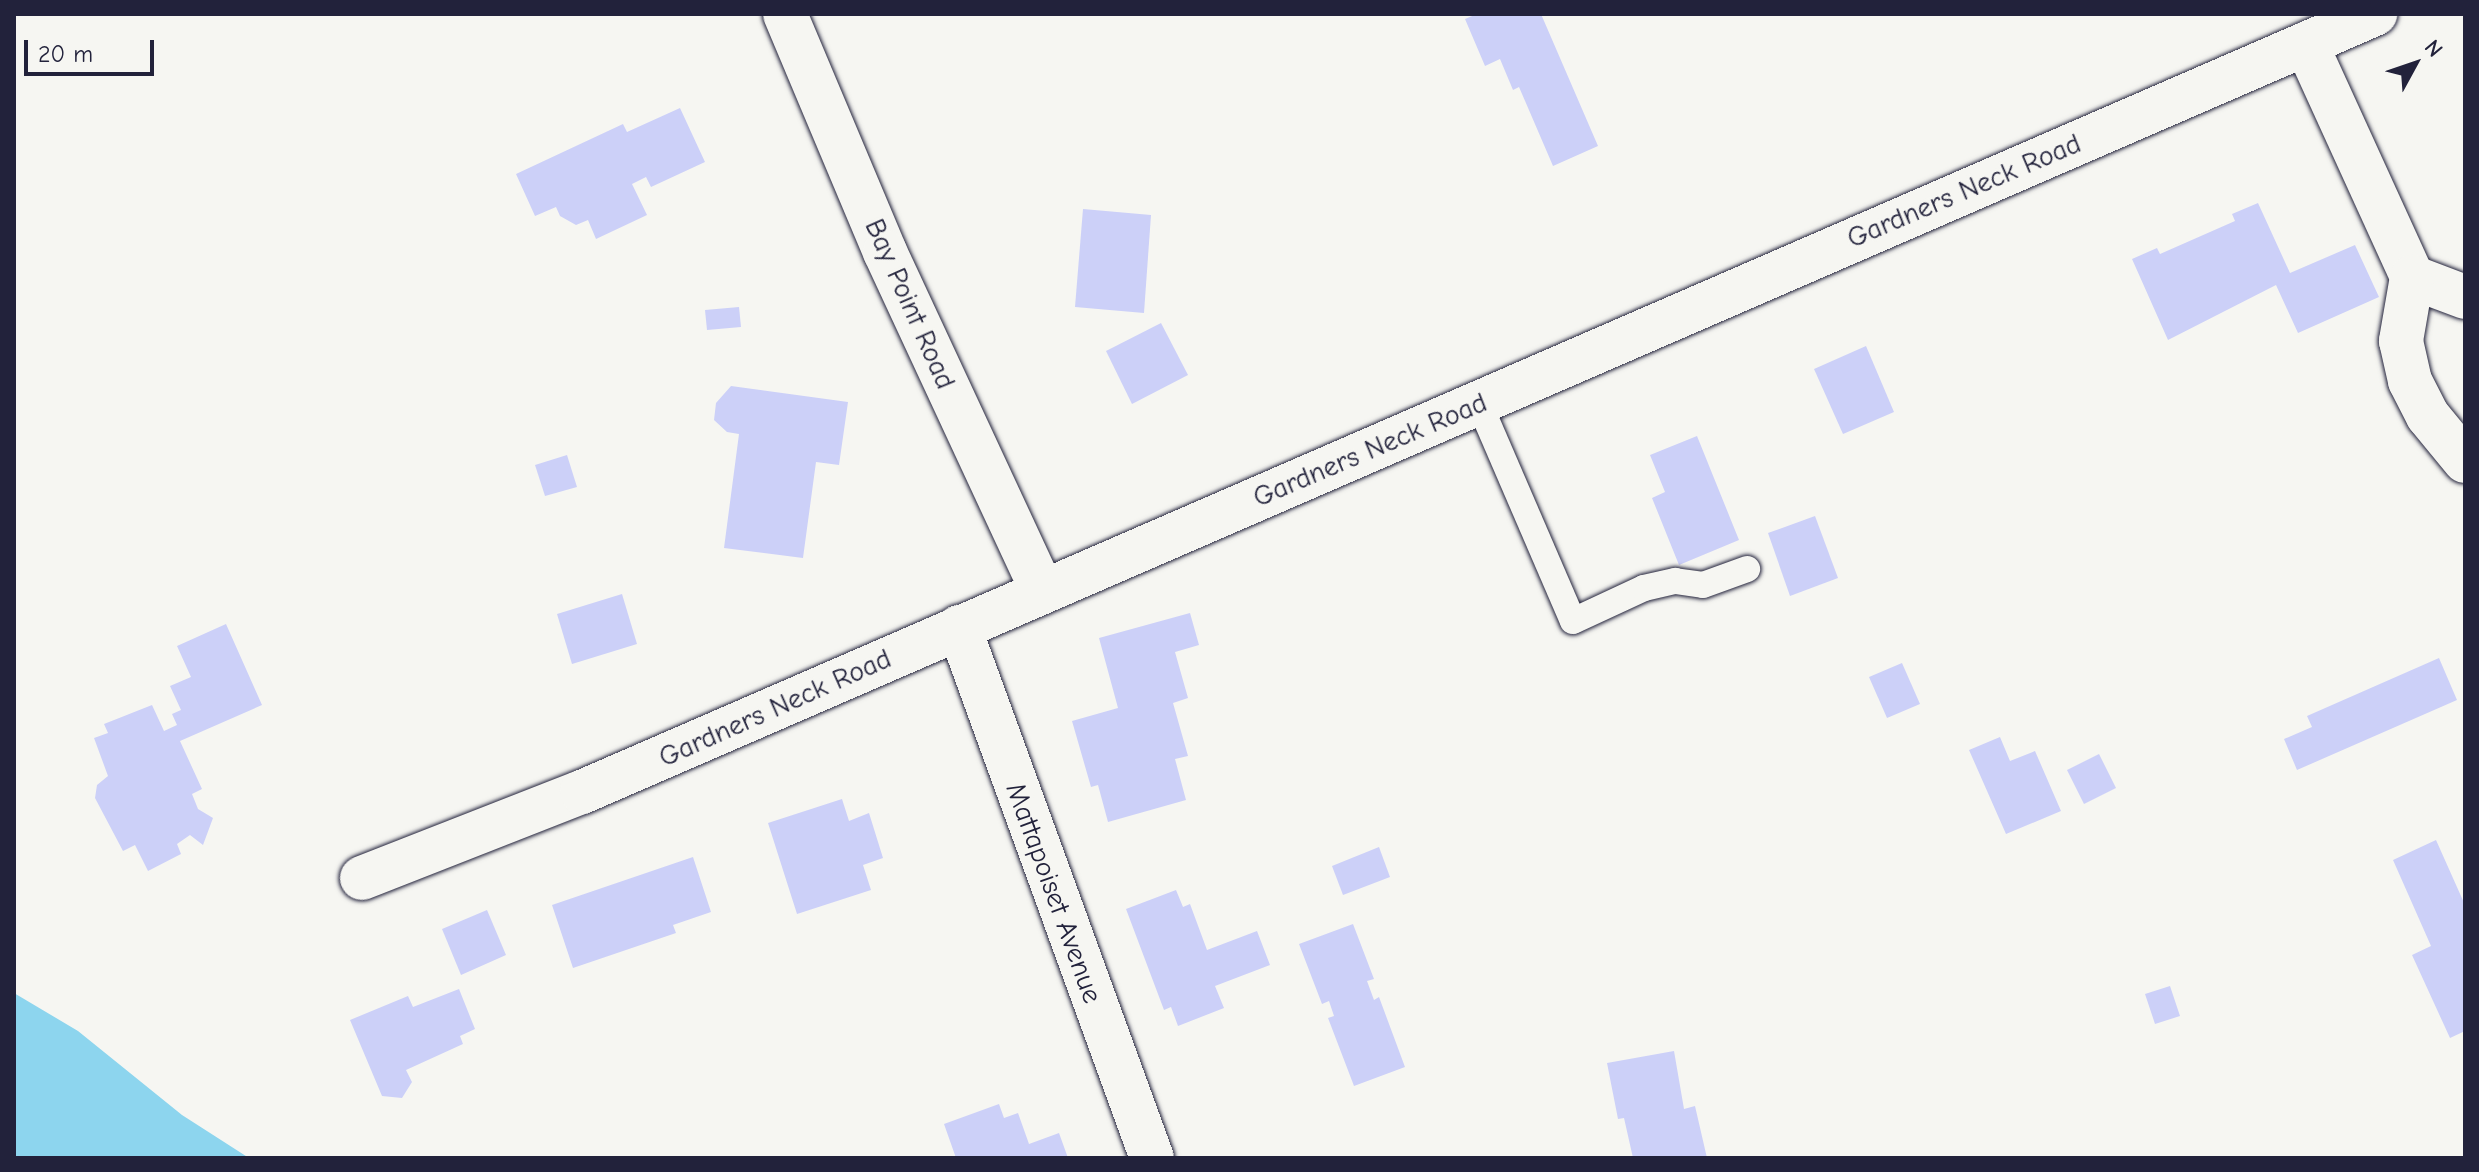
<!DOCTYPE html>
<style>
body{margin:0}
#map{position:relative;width:2479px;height:1172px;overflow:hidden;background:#f6f6f2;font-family:"Comic Neue",sans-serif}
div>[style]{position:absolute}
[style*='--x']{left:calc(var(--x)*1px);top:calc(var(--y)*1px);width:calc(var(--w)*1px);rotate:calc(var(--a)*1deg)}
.water>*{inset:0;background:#8dd5ee}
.building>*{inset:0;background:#ccd0f8}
.roads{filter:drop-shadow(0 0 2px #22223b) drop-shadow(0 0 2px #22223b)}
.service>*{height:26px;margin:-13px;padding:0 13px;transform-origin:13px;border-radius:13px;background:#f6f6f2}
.minor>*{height:44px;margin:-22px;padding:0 22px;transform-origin:22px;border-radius:22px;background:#f6f6f2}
.tertiary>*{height:44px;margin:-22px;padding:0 22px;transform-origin:22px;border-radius:22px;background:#f6f6f2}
span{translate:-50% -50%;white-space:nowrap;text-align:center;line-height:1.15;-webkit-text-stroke:6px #f6f6f2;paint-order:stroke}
.street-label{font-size:28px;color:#22223b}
.frame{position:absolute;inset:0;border:16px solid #22223b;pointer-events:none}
.north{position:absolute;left:2375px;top:24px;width:80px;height:80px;-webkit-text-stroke:6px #f6f6f2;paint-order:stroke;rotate:50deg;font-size:22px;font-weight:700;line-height:32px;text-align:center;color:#22223b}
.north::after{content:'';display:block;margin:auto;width:28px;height:36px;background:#22223b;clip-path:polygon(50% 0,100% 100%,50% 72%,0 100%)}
.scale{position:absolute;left:24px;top:40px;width:130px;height:36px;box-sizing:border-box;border:4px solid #22223b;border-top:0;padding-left:10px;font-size:24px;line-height:28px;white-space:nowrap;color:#22223b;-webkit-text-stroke:6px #f6f6f2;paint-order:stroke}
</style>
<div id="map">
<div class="water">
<i style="clip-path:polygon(14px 993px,78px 1031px,182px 1115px,249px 1158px,14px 1158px)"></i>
</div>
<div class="building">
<i style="clip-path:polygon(1477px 14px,1541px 14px,1598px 146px,1553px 166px,1519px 87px,1513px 90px,1500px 59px,1485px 66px,1465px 19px)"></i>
<i style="clip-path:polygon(680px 108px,705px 162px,651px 187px,646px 177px,632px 184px,647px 215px,596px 239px,588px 220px,576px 225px,560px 216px,556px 207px,535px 216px,516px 174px,623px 124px,627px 132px)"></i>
<i style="clip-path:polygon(2258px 203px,2290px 273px,2355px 245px,2379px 297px,2298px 333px,2276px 285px,2168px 340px,2132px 259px,2157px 248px,2160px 254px,2235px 221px,2232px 214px)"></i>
<i style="clip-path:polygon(1083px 209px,1151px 215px,1144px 313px,1075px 307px)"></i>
<i style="clip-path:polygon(739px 307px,741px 327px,707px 330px,705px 310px)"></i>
<i style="clip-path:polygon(1161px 323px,1188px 375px,1132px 404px,1106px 351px)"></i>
<i style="clip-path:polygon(1866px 346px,1894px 412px,1843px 434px,1814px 369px)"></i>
<i style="clip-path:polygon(731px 386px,848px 402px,839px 465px,816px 462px,803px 558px,724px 548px,739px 434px,727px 432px,714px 420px,716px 403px)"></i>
<i style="clip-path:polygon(1697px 436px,1739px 540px,1679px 565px,1652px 498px,1665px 492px,1650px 455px)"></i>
<i style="clip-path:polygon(567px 455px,577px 487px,545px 496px,535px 465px)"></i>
<i style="clip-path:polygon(1815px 516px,1838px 578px,1790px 596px,1768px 533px)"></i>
<i style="clip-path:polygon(622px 594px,637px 644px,572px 664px,557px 614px)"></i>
<i style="clip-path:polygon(1190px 613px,1199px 645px,1175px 652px,1188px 698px,1173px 703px,1188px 756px,1175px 759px,1186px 800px,1108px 822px,1098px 785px,1091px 787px,1072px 721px,1118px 708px,1099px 638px)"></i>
<i style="clip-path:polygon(226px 624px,262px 705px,180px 741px,202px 789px,192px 794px,198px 809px,213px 818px,203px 845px,190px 835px,177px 844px,181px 854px,148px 871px,135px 845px,123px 851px,95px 798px,97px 785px,108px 776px,94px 738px,108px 733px,104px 724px,152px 705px,164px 731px,177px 725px,172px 714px,181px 710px,170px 686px,191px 677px,177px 646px)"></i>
<i style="clip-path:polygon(2439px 658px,2457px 700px,2297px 770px,2284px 739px,2312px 727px,2307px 716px)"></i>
<i style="clip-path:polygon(1902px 663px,1920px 704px,1887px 718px,1869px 677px)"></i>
<i style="clip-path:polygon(2000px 737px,2010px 761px,2035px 751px,2061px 811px,2006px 834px,1969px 750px)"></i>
<i style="clip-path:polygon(2099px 754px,2116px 788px,2084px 804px,2067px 770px)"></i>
<i style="clip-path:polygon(842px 799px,849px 821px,869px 813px,883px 858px,863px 865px,871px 890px,797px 914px,768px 823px)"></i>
<i style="clip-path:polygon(2436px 840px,2465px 905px,2465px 1031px,2450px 1038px,2412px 955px,2431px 946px,2393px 860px)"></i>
<i style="clip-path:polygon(1379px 847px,1390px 877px,1343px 895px,1332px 866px)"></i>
<i style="clip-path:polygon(693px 857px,711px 912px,673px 925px,676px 933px,573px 968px,552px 905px)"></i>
<i style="clip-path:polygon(1176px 890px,1183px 907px,1190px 904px,1207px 950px,1257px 931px,1270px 965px,1215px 986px,1224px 1008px,1178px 1026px,1171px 1007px,1164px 1010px,1126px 909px)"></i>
<i style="clip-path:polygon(487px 910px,506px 955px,461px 975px,442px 929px)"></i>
<i style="clip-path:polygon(1353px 924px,1374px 979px,1367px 981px,1374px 1000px,1379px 997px,1405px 1067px,1354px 1086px,1328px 1018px,1334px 1016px,1329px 1001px,1322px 1004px,1299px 944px)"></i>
<i style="clip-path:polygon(2170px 986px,2180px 1016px,2155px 1024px,2145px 994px)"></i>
<i style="clip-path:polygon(459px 989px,475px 1029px,460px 1036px,463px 1044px,406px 1070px,412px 1082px,402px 1098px,382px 1096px,350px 1020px,408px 996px,413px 1007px)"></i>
<i style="clip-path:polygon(1674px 1051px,1684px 1109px,1695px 1106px,1707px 1158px,1633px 1158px,1624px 1118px,1618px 1119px,1607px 1063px)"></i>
<i style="clip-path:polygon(999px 1104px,1004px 1118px,1018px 1113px,1029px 1144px,1059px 1133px,1068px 1158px,956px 1158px,944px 1124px)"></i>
</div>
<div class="roads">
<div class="service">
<i style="--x:1479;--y:403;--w:237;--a:66.7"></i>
<i style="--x:1573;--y:621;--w:78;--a:-24.9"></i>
<i style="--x:1644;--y:588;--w:32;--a:-13"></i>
<i style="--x:1675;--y:581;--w:28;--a:8"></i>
<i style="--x:1703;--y:585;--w:47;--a:-20"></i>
</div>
<div class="minor">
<i style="--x:785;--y:14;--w:258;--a:67.2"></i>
<i style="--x:885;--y:252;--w:373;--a:65.1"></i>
<i style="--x:2306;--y:44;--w:256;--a:65.5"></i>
<i style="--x:2465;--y:297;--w:57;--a:-159.3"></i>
<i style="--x:2412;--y:277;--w:65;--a:99.8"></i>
<i style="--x:2401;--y:341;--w:41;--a:77.3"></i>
<i style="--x:2410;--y:381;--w:39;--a:63"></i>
<i style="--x:2428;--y:416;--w:58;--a:50.6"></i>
<i style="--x:959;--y:627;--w:565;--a:70.03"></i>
</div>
<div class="tertiary">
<i style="--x:362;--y:878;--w:236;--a:-21.4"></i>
<i style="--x:582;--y:792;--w:1955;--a:-23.46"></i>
</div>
</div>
<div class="street-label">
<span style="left:1964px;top:191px;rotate:-23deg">Gardners Neck Road</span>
<span style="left:910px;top:304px;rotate:66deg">Bay Point Road</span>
<span style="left:1370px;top:450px;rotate:-23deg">Gardners Neck Road</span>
<span style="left:775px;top:708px;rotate:-24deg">Gardners Neck Road</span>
<span style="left:1054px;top:893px;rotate:70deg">Mattapoiset Avenue</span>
</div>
<div class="frame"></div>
<div class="north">N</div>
<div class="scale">20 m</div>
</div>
